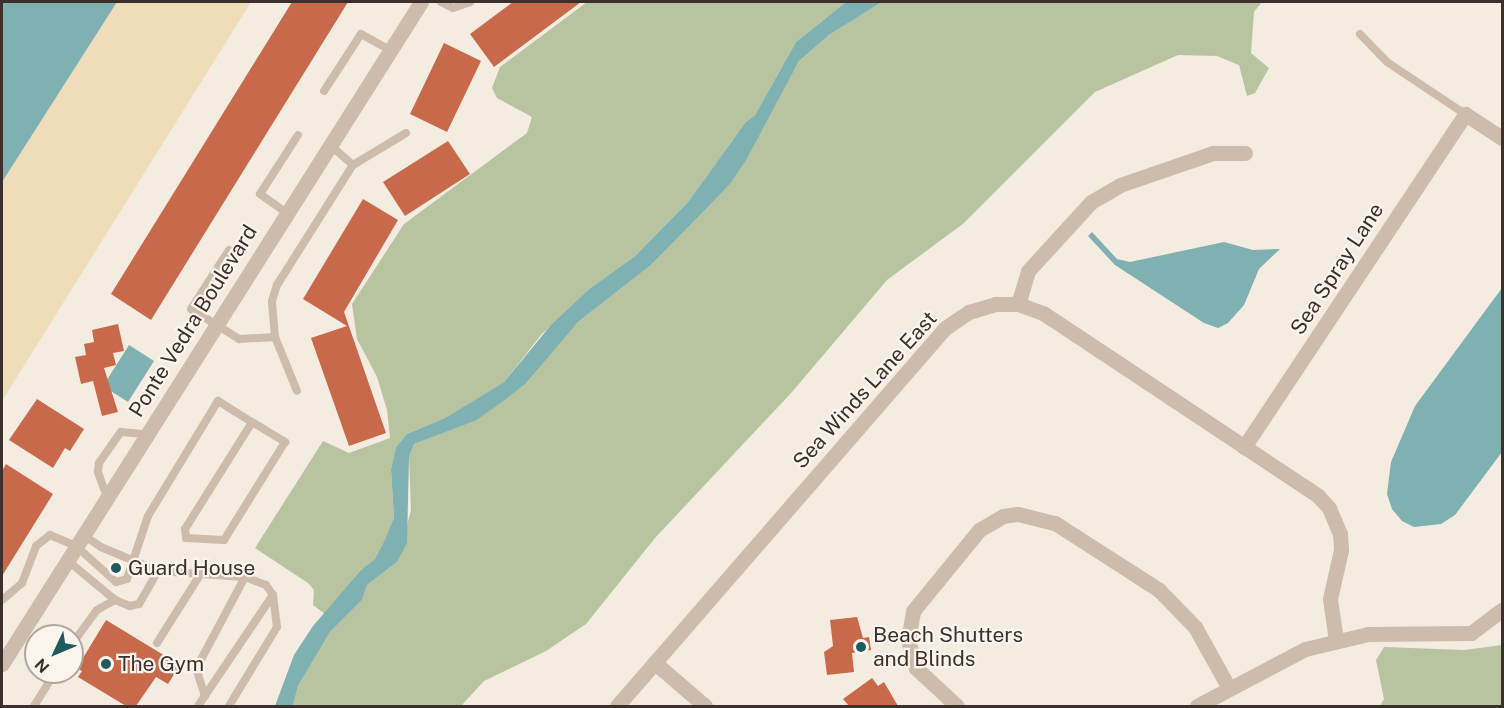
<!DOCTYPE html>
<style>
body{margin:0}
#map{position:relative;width:1504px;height:708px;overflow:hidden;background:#f4ebe1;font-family:"Public Sans",sans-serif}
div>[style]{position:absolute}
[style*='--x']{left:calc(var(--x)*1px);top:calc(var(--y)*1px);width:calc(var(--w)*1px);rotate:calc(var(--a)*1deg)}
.green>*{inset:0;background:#b8c4a0}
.sand>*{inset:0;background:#efdcb8}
.water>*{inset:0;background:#7fb0b2}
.building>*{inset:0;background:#c8694b}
.service>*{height:8px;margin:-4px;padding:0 4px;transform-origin:4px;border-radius:4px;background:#cdbbac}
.minor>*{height:15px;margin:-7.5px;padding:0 7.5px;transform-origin:7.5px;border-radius:7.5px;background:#cdbbac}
.tertiary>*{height:15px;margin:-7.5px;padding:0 7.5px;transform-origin:7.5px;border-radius:7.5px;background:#cdbbac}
.dots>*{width:16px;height:16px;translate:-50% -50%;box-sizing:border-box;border:3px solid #fbf5ee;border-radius:50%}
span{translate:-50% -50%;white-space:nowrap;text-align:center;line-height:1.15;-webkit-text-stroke:4.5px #fbf5ee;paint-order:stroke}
.street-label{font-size:21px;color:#3b302b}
.poi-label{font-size:21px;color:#3b302b}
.left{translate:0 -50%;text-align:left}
.frame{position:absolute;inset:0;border:3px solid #3b302b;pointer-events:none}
.north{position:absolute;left:24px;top:624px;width:60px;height:60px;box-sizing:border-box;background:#fbf5ee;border:2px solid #aea6a0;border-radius:50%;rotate:226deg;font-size:16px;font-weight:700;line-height:24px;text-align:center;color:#3b302b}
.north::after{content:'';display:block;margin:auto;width:21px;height:27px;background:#1f5a5e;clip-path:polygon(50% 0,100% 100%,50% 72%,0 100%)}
</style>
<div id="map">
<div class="green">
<i style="clip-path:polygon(587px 2px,846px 2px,796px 42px,755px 115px,745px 123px,688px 202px,635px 256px,588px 290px,541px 335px,504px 382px,445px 418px,407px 434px,396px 447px,391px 469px,394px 518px,385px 542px,375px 559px,362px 569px,325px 614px,313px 605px,314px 590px,308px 583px,255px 548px,323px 441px,349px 453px,390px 438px,387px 410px,377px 377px,357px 339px,352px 304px,404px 224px,527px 133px,532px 117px,497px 98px,492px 88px,500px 67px)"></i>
<i style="clip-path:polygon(882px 2px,1262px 2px,1254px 12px,1251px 53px,1269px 68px,1255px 93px,1247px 96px,1239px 65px,1217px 56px,1178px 55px,1095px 92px,964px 223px,887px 280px,792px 392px,655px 538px,586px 624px,546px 651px,484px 681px,461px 706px,293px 706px,298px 686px,330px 632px,362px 600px,367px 585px,397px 562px,411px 510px,409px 457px,414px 444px,475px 421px,578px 322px,651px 265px,730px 184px,799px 61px,829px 35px)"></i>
<i style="clip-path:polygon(1502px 645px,1502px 706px,1380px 706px,1384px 699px,1376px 660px,1384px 647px,1464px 650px)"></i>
</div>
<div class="sand">
<i style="clip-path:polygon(117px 2px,251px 2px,2px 401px,2px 182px)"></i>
</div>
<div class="water">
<i style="clip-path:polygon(2px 2px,117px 2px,2px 182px)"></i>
<i style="clip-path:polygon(846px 2px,882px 2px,829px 35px,799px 61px,746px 160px,730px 184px,701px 214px,651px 265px,578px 322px,525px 384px,502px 402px,475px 421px,414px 444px,409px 457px,407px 543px,397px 562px,367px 585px,362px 600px,330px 632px,298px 686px,293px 706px,275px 706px,294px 655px,313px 626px,362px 569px,375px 559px,384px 542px,394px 518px,391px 469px,396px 447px,407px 434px,445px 418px,504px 382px,551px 325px,588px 290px,635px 256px,688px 202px,745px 123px,755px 115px,796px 42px)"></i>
<i style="clip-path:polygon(1092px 232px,1117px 259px,1130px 262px,1224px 242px,1253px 250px,1280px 249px,1259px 269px,1244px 305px,1228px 323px,1218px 328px,1204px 323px,1115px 265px,1088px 236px)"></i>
<i style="clip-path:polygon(1502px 288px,1502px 452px,1455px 515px,1441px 524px,1414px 527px,1402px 521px,1392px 509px,1387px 494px,1391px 462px,1415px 406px)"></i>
<i style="clip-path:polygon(129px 345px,154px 361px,128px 402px,103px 386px)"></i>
</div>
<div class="building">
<i style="clip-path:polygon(292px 2px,348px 2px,151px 320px,111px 294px)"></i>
<i style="clip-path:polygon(513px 2px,581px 2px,494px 67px,470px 34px)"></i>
<i style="clip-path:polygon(444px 43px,481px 61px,447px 132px,410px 114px)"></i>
<i style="clip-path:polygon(448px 141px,470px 174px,405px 216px,383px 182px)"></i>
<i style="clip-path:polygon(363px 199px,398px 220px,344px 312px,386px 433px,349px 446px,311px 338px,347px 326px,303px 299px)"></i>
<i style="clip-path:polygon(118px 324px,124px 351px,113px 353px,116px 365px,104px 368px,118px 412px,102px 416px,93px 381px,81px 384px,75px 357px,86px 355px,84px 344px,94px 342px,92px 330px)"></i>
<i style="clip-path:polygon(37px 399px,84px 429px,70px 451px,65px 448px,53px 468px,9px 440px)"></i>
<i style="clip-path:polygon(6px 464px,53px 494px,2px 576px,2px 471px)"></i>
<i style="clip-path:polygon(857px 617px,863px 638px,869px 637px,871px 650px,852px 653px,854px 672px,827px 675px,824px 652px,833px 646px,830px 620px)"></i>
<i style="clip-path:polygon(106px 620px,180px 665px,168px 684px,156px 677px,136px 706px,126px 706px,78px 677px,82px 671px,77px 668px)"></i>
<i style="clip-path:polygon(872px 678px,878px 686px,884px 682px,898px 706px,849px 706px,843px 699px)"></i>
</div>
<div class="service">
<i style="--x:441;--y:2;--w:13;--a:27"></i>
<i style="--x:453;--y:8;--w:18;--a:-19"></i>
<i style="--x:1360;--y:34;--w:39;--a:46"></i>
<i style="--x:1387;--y:62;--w:94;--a:33.7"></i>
<i style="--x:324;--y:91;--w:68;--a:-57"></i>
<i style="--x:361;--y:34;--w:33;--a:29"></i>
<i style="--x:330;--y:145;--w:30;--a:41"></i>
<i style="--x:287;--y:213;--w:33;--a:-145"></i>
<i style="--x:260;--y:194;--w:70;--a:-57.2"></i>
<i style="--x:229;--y:250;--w:70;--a:122.8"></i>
<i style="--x:191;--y:309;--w:57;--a:32"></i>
<i style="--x:239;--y:339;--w:36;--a:-3"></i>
<i style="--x:275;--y:337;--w:36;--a:-95"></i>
<i style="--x:272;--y:301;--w:17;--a:-73"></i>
<i style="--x:277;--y:285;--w:142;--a:-57.7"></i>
<i style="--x:353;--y:165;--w:62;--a:-31.1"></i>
<i style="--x:275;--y:337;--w:58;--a:67.8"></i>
<i style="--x:107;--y:497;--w:27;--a:-110"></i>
<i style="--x:98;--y:472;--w:9;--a:-84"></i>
<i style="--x:99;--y:463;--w:38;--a:-55"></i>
<i style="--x:121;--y:432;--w:25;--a:5"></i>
<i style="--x:67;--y:560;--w:62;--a:39.8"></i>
<i style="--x:115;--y:600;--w:16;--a:22"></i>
<i style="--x:130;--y:606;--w:9;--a:-13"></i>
<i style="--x:139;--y:604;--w:38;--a:-60"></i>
<i style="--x:158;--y:571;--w:62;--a:-157.2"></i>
<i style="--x:101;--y:547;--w:22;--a:-146"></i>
<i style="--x:158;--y:571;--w:87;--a:3.9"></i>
<i style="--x:245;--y:577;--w:22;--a:21"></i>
<i style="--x:266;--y:585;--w:12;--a:55"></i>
<i style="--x:273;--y:595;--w:32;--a:83"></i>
<i style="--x:277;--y:627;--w:92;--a:121.3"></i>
<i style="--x:2;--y:600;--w:26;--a:-40"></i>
<i style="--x:22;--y:583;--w:40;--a:-69"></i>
<i style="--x:36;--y:546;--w:18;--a:-38"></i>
<i style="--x:50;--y:535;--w:28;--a:23"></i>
<i style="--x:76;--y:546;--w:54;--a:42"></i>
<i style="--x:116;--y:582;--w:11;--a:-15"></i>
<i style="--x:127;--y:579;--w:66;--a:-71.6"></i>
<i style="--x:148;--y:516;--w:135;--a:-58.7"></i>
<i style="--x:218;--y:401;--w:40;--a:32"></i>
<i style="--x:252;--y:422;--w:39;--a:31"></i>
<i style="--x:285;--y:442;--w:115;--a:121.9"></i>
<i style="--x:224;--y:540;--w:38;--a:-177"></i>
<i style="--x:186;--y:538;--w:9;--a:-96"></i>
<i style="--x:185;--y:529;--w:126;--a:-57.9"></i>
<i style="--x:157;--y:643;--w:83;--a:-57.8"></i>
<i style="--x:72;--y:644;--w:42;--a:-53.7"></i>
<i style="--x:97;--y:610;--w:21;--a:-29"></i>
<i style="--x:205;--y:696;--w:28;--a:-108"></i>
<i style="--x:196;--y:669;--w:104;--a:-62"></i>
<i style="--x:34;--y:706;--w:40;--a:-58"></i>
<i style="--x:198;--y:706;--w:134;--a:-56"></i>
</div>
<div class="minor">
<i style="--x:1018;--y:304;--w:34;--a:-73"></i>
<i style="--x:1028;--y:271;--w:93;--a:-47.6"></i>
<i style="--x:1091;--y:202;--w:34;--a:-30"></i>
<i style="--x:1120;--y:185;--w:98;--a:-19"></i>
<i style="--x:1213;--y:153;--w:32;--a:0"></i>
<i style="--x:1244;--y:447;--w:400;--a:-56.4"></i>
<i style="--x:1465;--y:114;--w:44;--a:33"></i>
<i style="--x:655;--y:663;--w:66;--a:40.7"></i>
<i style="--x:617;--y:706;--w:500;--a:-49.05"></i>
<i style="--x:945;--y:328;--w:29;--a:-34"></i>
<i style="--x:969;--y:312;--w:28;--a:-17"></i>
<i style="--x:996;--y:304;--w:22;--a:0"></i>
<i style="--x:1018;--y:304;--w:27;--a:20"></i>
<i style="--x:1043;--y:313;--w:330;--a:33.6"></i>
<i style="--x:1318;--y:496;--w:16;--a:47"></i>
<i style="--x:1329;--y:508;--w:28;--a:67"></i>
<i style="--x:1340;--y:534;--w:16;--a:86"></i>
<i style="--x:1341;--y:550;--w:50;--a:102.7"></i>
<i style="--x:1330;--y:599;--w:41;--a:81.7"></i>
<i style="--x:957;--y:706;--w:56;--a:-137.2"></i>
<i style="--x:916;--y:668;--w:29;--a:-106"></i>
<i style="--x:908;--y:640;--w:29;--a:-80"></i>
<i style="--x:913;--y:611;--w:104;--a:-50.8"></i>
<i style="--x:979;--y:530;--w:28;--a:-30"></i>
<i style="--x:1003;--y:516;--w:15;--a:-8"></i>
<i style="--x:1018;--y:514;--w:38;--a:14"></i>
<i style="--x:1055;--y:523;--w:124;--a:32.8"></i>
<i style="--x:1159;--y:590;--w:52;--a:45.8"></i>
<i style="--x:1195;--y:627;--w:70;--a:60.9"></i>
<i style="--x:1197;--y:706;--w:122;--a:-27.8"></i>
<i style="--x:1305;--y:649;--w:65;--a:-13.4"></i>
<i style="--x:1368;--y:634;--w:103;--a:-0.6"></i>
<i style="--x:1471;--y:633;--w:39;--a:-37"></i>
</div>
<div class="tertiary">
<i style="--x:2;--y:664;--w:783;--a:-57.67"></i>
</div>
<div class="dots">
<i style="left:116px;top:568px;background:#1f5a5e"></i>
<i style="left:861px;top:647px;background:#1f5a5e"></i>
<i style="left:106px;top:664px;background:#1f5a5e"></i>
</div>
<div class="street-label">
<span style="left:1337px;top:269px;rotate:-57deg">Sea Spray Lane</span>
<span style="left:193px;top:321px;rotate:-58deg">Ponte Vedra Boulevard</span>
<span style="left:865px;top:390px;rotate:-48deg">Sea Winds Lane East</span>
</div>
<div class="poi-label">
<span class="left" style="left:128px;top:568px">Guard House</span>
<span class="left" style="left:873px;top:647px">Beach Shutters<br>and Blinds</span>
<span class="left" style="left:118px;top:664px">The Gym</span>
</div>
<div class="frame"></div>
<div class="north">N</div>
</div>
